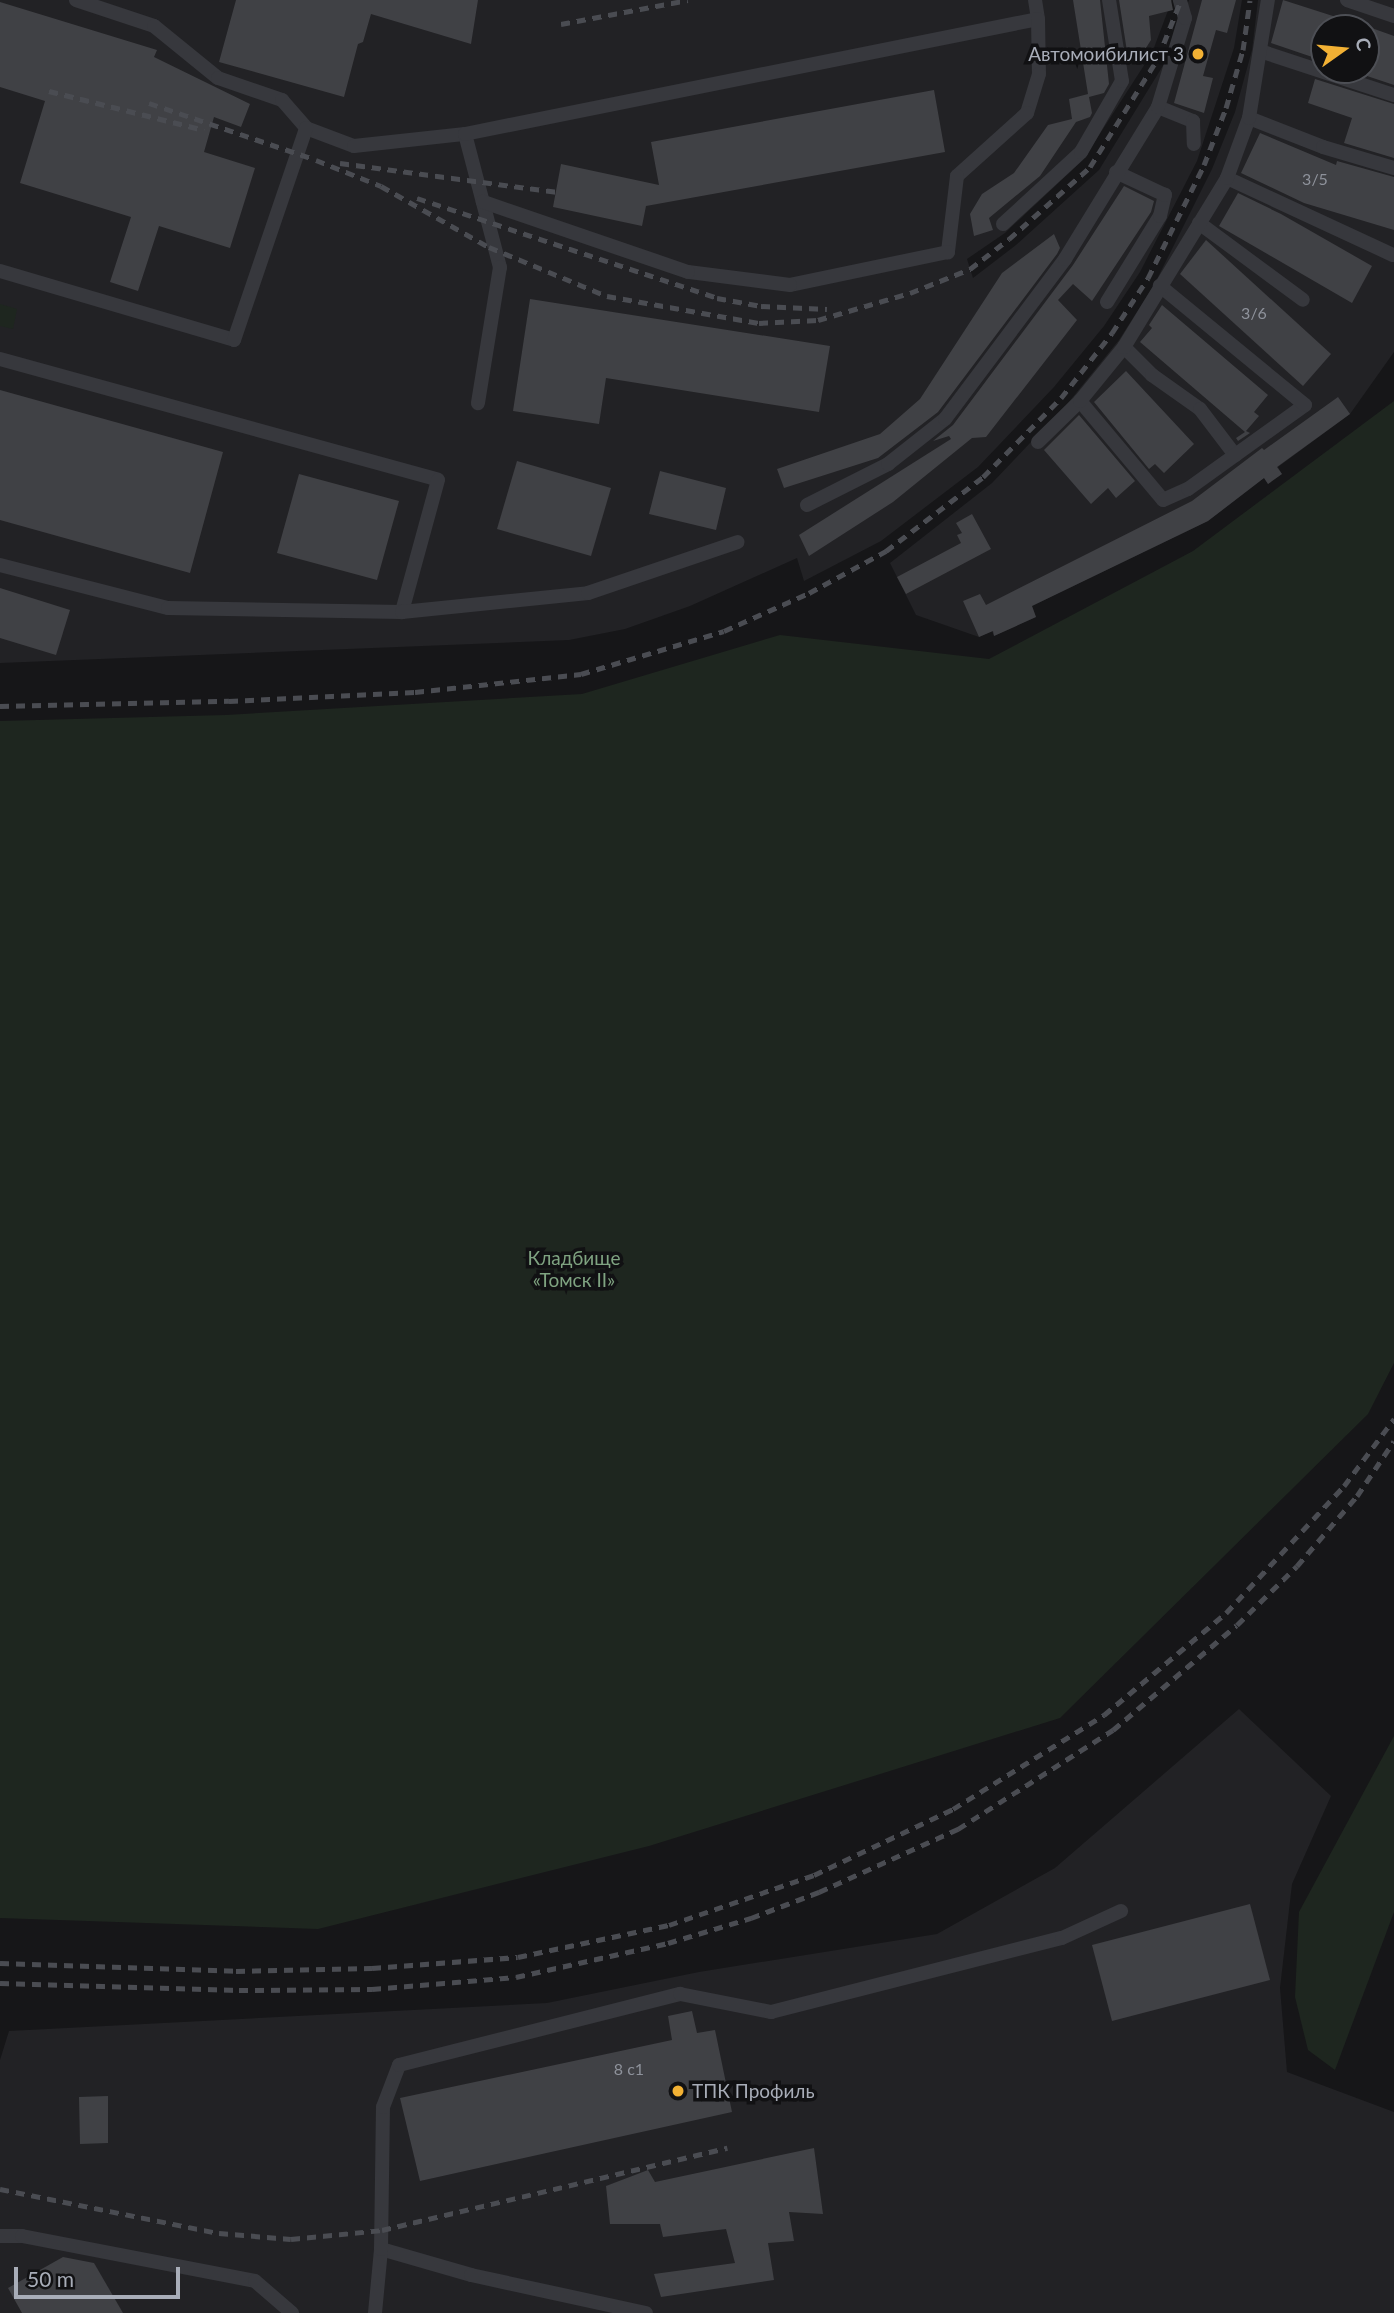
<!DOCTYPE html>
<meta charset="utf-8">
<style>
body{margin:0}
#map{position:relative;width:1394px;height:2313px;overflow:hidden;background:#161618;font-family:Lato,sans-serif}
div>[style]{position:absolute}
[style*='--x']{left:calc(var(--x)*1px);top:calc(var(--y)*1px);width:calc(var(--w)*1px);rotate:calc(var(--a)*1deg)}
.built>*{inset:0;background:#222225}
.green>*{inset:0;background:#1e261f}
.building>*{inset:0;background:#404145}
.service>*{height:14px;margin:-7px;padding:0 7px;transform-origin:7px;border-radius:7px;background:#37383d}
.rail>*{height:5px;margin-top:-2.5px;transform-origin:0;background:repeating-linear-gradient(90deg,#4a4c52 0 9px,transparent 0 16px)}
.dots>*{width:19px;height:19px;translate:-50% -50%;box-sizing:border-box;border:4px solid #111113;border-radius:50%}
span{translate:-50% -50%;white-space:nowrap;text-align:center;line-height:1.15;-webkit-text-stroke:7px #111113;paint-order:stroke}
.number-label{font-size:16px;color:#8e929b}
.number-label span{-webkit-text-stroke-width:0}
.poi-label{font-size:19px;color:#a8adb8}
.right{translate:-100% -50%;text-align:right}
.left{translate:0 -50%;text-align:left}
.park-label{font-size:19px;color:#7fa381}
.north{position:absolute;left:1310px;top:14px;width:70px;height:70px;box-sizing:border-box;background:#111113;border:2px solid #4d4f55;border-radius:50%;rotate:75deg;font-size:19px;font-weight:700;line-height:28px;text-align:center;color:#a8adb8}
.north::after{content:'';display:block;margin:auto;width:24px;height:32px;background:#f2b134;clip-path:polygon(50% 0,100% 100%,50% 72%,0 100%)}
.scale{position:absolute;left:14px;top:2267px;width:166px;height:32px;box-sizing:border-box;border:4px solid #a8adb8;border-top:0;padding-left:9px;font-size:21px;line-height:24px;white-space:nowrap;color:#a8adb8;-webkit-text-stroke:5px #111113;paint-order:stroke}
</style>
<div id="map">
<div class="built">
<i style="clip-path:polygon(0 0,1172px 0,1152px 53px,1083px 160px,1005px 233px,967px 259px,973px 278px,1016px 245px,1099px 170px,1164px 64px,1189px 0,1242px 0,1234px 48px,1197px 161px,1140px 272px,1104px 326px,1054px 387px,978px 467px,881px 541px,804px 581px,797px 558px,690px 606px,625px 629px,569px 640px,0 663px)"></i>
<i style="clip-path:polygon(evenodd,1258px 0,1394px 0,1394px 352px,1350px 414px,1278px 467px,1282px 474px,1268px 484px,1264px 478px,1208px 521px,1032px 606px,1036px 617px,994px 636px,992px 631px,979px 637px,916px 615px,890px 563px,992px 483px,1068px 403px,1119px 340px,1154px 285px,1212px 169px,1235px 112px,1252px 50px,1258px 0,1324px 28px,1366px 28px,1366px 70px,1324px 70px,1324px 28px)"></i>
<i style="clip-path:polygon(1239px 1709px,1331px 1796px,1292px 1884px,1280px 1988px,1287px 2072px,1394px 2112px,1394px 2313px,0 2313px,0 2060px,9px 2031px,547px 2003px,699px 1972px,937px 1934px,1055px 1868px)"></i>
</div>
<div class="green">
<i style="clip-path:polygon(0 304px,17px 309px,13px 329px,0 326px)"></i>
<i style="clip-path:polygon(1394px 401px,1394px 1363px,1368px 1414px,1060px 1718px,649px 1846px,318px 1929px,0 1918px,0 721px,226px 715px,582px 694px,780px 635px,989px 659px,1193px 551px)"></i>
<i style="clip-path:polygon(1394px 1736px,1394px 1912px,1335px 2070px,1308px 2050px,1295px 1997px,1299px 1912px)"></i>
</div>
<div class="building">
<i style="clip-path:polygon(236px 0,478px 0,471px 44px,371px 14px,363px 42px,358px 44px,344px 97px,219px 62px)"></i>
<i style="clip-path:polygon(1073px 0,1100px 0,1109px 84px,1104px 93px,1089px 97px,1092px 113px,1090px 117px,1076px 122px,1040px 176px,989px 218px,993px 230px,974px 236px,970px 214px,982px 194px,1014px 173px,1048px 125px,1072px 119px,1069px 99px,1088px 94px)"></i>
<i style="clip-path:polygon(1119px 0,1171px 0,1173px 10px,1149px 16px,1151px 40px,1137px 62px,1128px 58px)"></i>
<i style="clip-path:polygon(1202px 0,1236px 0,1227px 33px,1216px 30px,1203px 76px,1213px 78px,1204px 113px,1174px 103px)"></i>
<i style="clip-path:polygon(1283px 0,1361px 25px,1360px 28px,1324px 28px,1324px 61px,1271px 43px)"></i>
<i style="clip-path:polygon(0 2px,157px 50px,154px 57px,250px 104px,241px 127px,214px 117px,204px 152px,255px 168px,230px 248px,159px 226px,138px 291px,110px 282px,131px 217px,20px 183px,45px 101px,0 87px)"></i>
<i style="clip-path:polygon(1366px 26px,1394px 36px,1394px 85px,1349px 70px,1366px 70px)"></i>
<i style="clip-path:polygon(1315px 79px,1394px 104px,1394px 158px,1344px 143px,1352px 118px,1308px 103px)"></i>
<i style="clip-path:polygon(934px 90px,945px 152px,646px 206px,642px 226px,553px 207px,561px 164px,659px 185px,651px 142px)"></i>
<i style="clip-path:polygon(1260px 133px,1336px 165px,1337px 161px,1394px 177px,1394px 230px,1304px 203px,1241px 173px)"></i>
<i style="clip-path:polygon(1124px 186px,1154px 201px,1151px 212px,1092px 301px,1073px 284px,1058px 300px,1077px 320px,986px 437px,972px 438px,893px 502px,809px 556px,799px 535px,951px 439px,949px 436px,933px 441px,953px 425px,1073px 265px)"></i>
<i style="clip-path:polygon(1238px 193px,1281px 214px,1372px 266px,1352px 303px,1219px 226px)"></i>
<i style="clip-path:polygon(1054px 234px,1060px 248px,1057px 254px,938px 412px,878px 458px,784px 488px,777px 469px,880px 434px,920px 399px,1002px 273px)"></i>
<i style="clip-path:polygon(1206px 240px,1331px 354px,1303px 386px,1180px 274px)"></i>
<i style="clip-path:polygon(530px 299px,830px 346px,819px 412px,606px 378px,599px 424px,513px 411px)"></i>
<i style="clip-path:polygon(1162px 305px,1268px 395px,1254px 412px,1259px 416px,1246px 431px,1250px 433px,1238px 441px,1236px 438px,1245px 432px,1140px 342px,1152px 328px,1149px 325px)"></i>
<i style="clip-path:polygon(1126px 371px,1194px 444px,1164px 473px,1155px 464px,1149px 469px,1094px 402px)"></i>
<i style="clip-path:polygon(0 390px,223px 452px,190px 573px,0 520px)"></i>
<i style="clip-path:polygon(1338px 397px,1350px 414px,1277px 467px,1282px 474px,1268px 484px,1264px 478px,1208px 521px,1032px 606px,1036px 617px,994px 636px,993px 631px,979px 637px,963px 601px,980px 594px,986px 605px,1192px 501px,1262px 448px,1264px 450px)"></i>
<i style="clip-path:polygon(1079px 415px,1135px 481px,1116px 498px,1108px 488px,1091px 504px,1044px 450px)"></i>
<i style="clip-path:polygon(517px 461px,611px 488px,591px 556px,497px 529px)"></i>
<i style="clip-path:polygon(660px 471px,726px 488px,716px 530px,649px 514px)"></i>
<i style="clip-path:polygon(299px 474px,399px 501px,377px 580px,277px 553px)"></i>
<i style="clip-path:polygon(972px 514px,991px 549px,906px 594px,897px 577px,961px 543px,957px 535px,962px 533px,956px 523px)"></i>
<i style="clip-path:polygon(0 588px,70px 610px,56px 655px,0 638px)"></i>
<i style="clip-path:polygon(1250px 1904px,1270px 1980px,1112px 2021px,1092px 1945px)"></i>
<i style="clip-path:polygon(692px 2011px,697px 2033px,715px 2030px,732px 2112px,420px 2181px,400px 2098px,672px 2040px,668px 2016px)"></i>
<i style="clip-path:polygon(108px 2096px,108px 2143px,80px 2144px,79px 2097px)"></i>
<i style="clip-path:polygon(814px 2148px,823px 2214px,789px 2212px,794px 2241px,768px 2243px,774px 2280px,661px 2297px,654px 2274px,735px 2263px,726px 2229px,663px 2237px,660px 2224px,610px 2224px,606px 2186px,648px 2170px,655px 2182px)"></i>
<i style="clip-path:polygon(63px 2257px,94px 2263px,123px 2313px,22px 2313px,8px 2288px)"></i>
</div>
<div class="service">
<i style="--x:76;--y:0;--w:82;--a:18.4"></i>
<i style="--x:154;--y:26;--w:82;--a:39.1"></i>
<i style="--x:218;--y:78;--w:68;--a:19"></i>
<i style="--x:282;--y:100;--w:37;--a:49"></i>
<i style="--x:306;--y:128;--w:51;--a:20.6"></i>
<i style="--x:354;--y:146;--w:112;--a:-6.2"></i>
<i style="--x:465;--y:134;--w:138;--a:75.3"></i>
<i style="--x:500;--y:267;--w:138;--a:99.2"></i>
<i style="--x:1035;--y:0;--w:19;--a:81"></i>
<i style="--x:1347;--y:0;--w:50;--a:18.8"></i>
<i style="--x:1260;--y:51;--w:141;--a:18.2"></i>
<i style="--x:1158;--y:107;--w:38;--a:22"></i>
<i style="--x:1193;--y:121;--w:23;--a:88"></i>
<i style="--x:1249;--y:118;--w:79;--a:21.4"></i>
<i style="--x:1323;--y:147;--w:74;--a:16.5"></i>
<i style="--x:465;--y:134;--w:584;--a:-11.35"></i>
<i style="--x:1038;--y:19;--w:55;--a:89"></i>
<i style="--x:1039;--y:74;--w:41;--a:107.1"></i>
<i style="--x:1027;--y:113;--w:94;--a:138"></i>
<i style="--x:957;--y:176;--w:77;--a:96.8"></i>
<i style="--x:948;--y:252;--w:161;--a:168.2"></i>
<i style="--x:790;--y:285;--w:103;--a:-172.7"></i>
<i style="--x:688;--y:272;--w:217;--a:-161.1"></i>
<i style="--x:1227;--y:178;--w:183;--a:24.9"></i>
<i style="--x:1199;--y:223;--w:129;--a:36.5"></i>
<i style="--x:1003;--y:224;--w:106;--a:-42.7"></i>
<i style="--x:1081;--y:152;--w:82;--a:-60"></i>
<i style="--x:1122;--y:81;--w:82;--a:-99.1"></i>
<i style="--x:0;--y:271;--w:244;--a:16.4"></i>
<i style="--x:234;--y:340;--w:224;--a:-71.2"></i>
<i style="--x:1107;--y:302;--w:101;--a:-58.4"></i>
<i style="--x:1160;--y:216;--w:22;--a:-77"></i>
<i style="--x:1165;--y:195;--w:54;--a:-154.9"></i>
<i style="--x:1124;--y:347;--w:40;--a:45"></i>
<i style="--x:1152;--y:375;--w:59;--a:35.3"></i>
<i style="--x:1200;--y:409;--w:58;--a:52.7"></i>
<i style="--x:0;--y:359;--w:454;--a:15.4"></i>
<i style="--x:438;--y:480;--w:137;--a:105.3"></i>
<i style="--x:1080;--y:401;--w:129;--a:50"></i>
<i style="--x:1163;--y:500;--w:27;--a:-24"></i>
<i style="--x:1188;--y:489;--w:144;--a:-35.7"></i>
<i style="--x:1305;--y:405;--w:188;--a:-140.6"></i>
<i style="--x:1038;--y:442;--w:59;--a:-44.3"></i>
<i style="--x:1080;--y:401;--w:70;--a:-50.8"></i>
<i style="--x:1124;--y:347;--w:198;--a:-58.6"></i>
<i style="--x:1227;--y:178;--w:64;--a:-69.9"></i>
<i style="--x:1249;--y:118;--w:120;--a:-80.9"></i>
<i style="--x:807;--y:505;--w:91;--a:-26.8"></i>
<i style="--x:888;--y:464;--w:73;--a:-38.3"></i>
<i style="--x:945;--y:419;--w:200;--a:-53.1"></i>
<i style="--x:1065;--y:259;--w:178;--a:-58.5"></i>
<i style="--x:1158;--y:107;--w:93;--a:-73.1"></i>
<i style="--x:1185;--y:18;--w:19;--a:-106"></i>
<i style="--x:0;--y:565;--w:173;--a:14.4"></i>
<i style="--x:168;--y:608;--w:234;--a:1"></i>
<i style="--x:402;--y:612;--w:187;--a:-5.8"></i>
<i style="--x:588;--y:593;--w:158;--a:-18.8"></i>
<i style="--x:0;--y:2236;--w:22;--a:0"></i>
<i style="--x:22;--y:2236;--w:237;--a:10.9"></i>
<i style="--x:255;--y:2281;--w:49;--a:40.9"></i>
<i style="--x:381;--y:2249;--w:94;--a:16.1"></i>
<i style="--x:471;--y:2275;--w:179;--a:12.3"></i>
<i style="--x:375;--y:2313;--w:64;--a:-84.6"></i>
<i style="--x:381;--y:2249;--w:142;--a:-89.2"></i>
<i style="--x:383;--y:2107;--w:45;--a:-69.1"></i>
<i style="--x:399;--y:2065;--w:290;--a:-14.2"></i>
<i style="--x:680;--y:1994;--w:93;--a:11.2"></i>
<i style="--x:771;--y:2012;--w:300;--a:-14.3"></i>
<i style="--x:1062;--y:1938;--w:65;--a:-24.6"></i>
</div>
<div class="rail">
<i style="--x:561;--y:24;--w:129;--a:-10.7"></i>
<i style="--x:49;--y:91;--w:160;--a:14.1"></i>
<i style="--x:149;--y:103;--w:176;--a:18.8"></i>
<i style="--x:316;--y:160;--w:70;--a:21.8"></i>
<i style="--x:381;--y:186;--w:124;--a:29.5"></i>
<i style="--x:489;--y:247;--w:128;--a:22.6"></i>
<i style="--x:607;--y:296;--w:154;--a:10.1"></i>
<i style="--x:759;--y:323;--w:59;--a:-2.9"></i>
<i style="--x:818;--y:320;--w:96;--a:-16.4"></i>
<i style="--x:910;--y:293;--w:65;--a:-21.8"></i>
<i style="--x:970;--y:269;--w:49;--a:-37.6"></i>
<i style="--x:1009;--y:239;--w:108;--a:-41.6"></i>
<i style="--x:1090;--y:167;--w:128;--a:-58"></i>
<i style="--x:1158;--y:58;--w:62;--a:-68.4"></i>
<i style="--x:340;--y:163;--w:218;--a:7.6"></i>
<i style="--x:417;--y:198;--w:316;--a:18.4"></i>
<i style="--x:717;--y:298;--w:45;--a:10.3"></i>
<i style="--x:761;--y:306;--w:66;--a:2.6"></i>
<i style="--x:0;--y:706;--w:229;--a:-1.3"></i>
<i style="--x:229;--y:701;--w:186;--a:-2.8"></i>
<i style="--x:415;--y:692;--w:167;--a:-6.2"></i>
<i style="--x:581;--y:674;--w:149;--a:-16.7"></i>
<i style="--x:724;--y:631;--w:93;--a:-24.1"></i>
<i style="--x:809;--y:593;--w:88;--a:-28.6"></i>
<i style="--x:886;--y:551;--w:122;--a:-37.3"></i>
<i style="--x:983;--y:477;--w:111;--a:-45.4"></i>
<i style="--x:1061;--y:398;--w:83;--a:-51.9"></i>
<i style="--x:1112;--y:333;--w:66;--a:-56.8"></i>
<i style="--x:1148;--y:278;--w:126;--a:-63.6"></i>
<i style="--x:1204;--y:165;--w:61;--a:-68.9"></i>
<i style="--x:1226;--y:108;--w:60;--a:-73.7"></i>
<i style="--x:1243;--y:50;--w:50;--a:-82"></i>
<i style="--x:0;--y:1963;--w:236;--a:1.9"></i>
<i style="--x:236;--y:1971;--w:136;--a:-1.3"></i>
<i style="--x:372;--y:1968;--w:146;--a:-4.3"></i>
<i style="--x:518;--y:1957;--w:154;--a:-12"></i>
<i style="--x:669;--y:1925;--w:153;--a:-19"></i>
<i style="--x:814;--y:1875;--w:154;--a:-25.4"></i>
<i style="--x:953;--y:1809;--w:178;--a:-31.9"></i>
<i style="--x:1104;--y:1715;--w:159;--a:-39.9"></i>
<i style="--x:1226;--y:1613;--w:173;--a:-47.1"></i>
<i style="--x:1344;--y:1486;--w:84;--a:-53.3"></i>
<i style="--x:0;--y:1983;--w:239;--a:1.7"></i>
<i style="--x:239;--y:1990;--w:133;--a:-0.4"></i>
<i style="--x:372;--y:1989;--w:144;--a:-4.8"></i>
<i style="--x:516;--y:1977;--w:156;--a:-12.6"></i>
<i style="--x:668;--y:1943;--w:87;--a:-16.8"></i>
<i style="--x:751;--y:1918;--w:73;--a:-20.9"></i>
<i style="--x:819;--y:1892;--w:153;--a:-24.4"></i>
<i style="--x:958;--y:1829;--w:184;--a:-32.6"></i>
<i style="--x:1113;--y:1730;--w:162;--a:-40.3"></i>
<i style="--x:1237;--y:1625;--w:84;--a:-44.5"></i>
<i style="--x:1297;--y:1566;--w:92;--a:-49.4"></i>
<i style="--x:1357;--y:1496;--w:66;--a:-56.1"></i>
<i style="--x:0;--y:2189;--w:223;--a:11.4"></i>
<i style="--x:219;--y:2233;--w:72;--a:4.8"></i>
<i style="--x:291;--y:2239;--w:91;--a:-5.6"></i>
<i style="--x:382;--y:2230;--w:355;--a:-13.4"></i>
</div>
<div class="dots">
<i style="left:1198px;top:54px;background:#f2b134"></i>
<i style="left:678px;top:2091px;background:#f2b134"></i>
</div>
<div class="number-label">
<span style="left:1315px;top:179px">3/5</span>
<span style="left:1254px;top:313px">3/6</span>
<span style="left:629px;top:2069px">8 с1</span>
</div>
<div class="poi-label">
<span class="right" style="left:1184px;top:54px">Автомоибилист 3</span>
<span class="left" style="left:692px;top:2091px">ТПК Профиль</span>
</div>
<div class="park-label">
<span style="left:574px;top:1269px">Кладбище<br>«Томск II»</span>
</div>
<div class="north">С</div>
<div class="scale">50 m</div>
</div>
